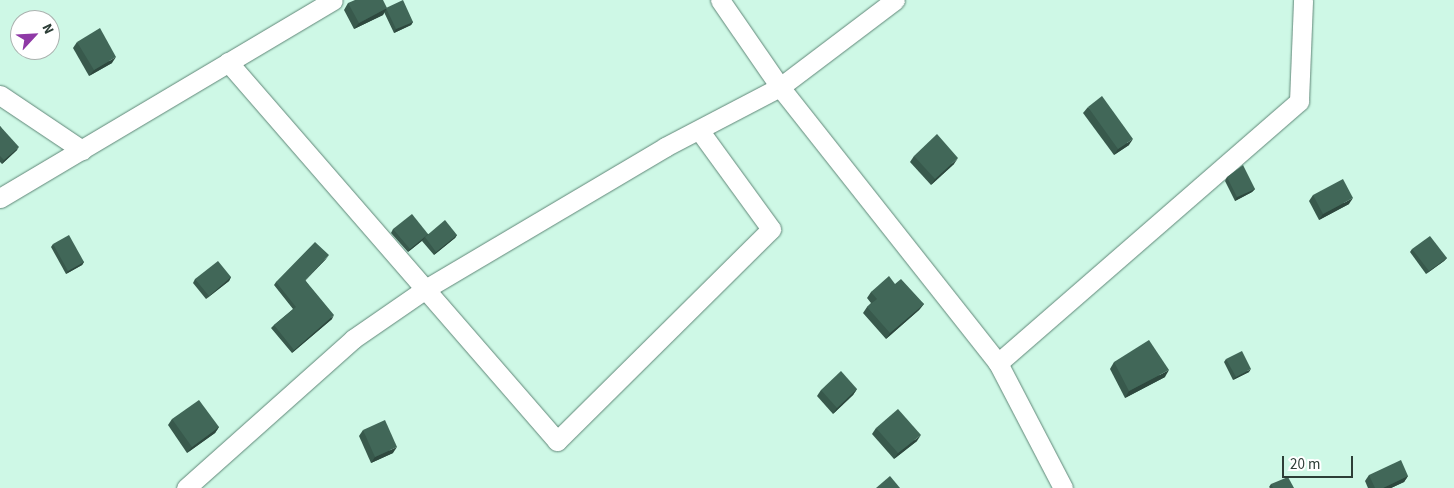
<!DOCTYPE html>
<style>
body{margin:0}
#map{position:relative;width:1454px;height:488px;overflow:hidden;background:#cef8e6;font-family:"Source Sans 3",sans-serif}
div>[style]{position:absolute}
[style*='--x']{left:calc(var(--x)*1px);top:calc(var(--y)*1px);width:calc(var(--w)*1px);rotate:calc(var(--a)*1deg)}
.roads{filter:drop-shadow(0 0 1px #5f8677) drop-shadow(0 0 1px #5f8677)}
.street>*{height:19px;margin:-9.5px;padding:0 9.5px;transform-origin:9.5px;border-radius:9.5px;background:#fff}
.wall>*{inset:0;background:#38594c}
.shaded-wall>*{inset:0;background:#2e483e}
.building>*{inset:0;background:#416758}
span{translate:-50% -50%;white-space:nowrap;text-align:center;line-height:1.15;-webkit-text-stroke:5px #fff;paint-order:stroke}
.north{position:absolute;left:10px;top:10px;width:50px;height:50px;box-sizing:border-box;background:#fff;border:1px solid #abb2af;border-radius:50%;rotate:65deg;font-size:14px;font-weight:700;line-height:20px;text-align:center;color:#2d3e37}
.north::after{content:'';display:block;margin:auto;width:18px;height:22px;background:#8f39a6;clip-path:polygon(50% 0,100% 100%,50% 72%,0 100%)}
.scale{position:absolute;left:1282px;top:456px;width:71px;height:22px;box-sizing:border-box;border:2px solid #2d3e37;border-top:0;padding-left:6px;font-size:15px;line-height:18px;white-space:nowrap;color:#2d3e37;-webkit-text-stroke:4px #fff;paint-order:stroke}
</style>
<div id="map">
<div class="roads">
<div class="street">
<i style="--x:720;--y:0;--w:106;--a:55.4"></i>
<i style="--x:780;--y:87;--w:352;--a:51.7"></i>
<i style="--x:998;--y:363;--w:141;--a:62.5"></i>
<i style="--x:228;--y:62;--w:502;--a:49.04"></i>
<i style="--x:557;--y:441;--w:301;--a:-44.7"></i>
<i style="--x:771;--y:229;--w:122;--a:-126"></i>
<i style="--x:0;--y:95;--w:99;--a:33.9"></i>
<i style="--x:0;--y:198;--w:387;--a:-30.7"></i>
<i style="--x:998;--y:363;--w:399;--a:-41"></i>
<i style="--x:1299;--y:101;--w:101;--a:-87.7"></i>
<i style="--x:186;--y:488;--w:224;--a:-41.7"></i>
<i style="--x:353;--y:339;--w:90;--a:-34.6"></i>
<i style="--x:427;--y:288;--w:277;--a:-30.6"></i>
<i style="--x:665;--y:147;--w:130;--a:-27.6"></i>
<i style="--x:780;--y:87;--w:144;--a:-37.1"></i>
</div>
</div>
<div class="wall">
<i style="clip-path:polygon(348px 3px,386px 8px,413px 22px,411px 25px,394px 33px,384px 12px,383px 15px,354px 29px,344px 10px)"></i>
<i style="clip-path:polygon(77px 42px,112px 63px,89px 76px,73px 48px)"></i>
<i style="clip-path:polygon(1088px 107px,1129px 145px,1114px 155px,1083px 113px)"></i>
<i style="clip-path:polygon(0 126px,17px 150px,2px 164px,0 162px)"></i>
<i style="clip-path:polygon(914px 156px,954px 164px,931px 185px,910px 162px)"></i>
<i style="clip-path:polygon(1227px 177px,1255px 189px,1252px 192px,1235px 201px,1225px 181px)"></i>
<i style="clip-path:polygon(1313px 195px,1349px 204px,1319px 220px,1309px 201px)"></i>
<i style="clip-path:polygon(393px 229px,428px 234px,457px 235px,455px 238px,434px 255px,422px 241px,423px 240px,408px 252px,391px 233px)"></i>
<i style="clip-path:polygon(53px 244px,84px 262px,82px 265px,66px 274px,51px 247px)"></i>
<i style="clip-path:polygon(1412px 249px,1447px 258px,1444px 261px,1426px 274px,1410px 252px)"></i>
<i style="clip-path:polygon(326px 259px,305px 280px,332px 319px,292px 353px,271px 328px,274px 325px,293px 309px,274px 285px,276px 282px)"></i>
<i style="clip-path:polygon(231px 277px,229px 281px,206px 299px,193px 283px,195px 279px)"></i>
<i style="clip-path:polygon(895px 284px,924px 304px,919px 310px,886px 339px,863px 313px,867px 307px,871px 303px,867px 298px,871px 292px)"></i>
<i style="clip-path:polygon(1226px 359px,1249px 372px,1233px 380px,1224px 362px)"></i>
<i style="clip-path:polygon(1114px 362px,1165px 377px,1125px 398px,1110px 369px)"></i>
<i style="clip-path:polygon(857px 389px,853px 395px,833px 414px,817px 396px,821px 390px)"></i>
<i style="clip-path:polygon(172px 419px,219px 427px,215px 433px,187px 453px,168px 425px)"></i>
<i style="clip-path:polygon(876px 428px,917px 441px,894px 459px,872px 434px)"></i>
<i style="clip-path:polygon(363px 430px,393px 453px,371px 463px,359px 436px)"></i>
<i style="clip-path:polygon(1369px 475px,1408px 476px,1404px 482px,1391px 488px,1368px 488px,1365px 481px)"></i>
<i style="clip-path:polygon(1271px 484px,1294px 488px,1270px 488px,1269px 487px)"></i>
</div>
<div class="shaded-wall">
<i style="clip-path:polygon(387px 8px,383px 15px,354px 29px,359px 23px)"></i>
<i style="clip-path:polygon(413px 22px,411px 25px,394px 33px,396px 29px)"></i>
<i style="clip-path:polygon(116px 57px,112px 63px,89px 76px,94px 70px)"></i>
<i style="clip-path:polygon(1133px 139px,1129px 145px,1114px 155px,1118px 149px)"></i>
<i style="clip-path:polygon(19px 147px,17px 150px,2px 164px,4px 160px)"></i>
<i style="clip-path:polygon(958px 158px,954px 164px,931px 185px,935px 179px)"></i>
<i style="clip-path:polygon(1255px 189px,1252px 192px,1235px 201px,1237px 197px)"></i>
<i style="clip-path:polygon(1353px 198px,1349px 204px,1319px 220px,1323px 214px)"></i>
<i style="clip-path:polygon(457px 235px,455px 238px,434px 255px,436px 252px)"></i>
<i style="clip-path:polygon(425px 237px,423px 240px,408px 252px,410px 249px)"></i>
<i style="clip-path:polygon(329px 255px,326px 259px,303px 283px,305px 280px)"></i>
<i style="clip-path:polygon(1447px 258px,1444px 261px,1426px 274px,1429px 271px)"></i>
<i style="clip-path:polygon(84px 262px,82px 265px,66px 274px,68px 271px)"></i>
<i style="clip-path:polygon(231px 277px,229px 281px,206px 299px,209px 296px)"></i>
<i style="clip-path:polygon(924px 304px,919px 310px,886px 339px,890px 333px)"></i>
<i style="clip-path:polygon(334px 315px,332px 319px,292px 353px,294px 350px)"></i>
<i style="clip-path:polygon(1251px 369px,1249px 372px,1233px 380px,1236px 377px)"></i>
<i style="clip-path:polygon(1169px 370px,1165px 377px,1125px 398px,1129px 391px)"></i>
<i style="clip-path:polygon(857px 389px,853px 395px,833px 414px,837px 408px)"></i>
<i style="clip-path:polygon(219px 427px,215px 433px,187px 453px,192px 447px)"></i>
<i style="clip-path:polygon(921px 435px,917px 441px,894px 459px,898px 453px)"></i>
<i style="clip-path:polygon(397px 447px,393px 453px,371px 463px,375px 457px)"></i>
<i style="clip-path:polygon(1408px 476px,1404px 482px,1391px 488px,1383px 488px)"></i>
</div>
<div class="building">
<i style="clip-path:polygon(355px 0,383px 0,387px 8px,359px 23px,348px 3px)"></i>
<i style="clip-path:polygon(403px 0,413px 22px,396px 29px,386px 8px)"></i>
<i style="clip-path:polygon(100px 28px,116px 57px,94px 70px,77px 42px)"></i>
<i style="clip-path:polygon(1102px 96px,1133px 139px,1118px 149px,1088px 107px)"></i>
<i style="clip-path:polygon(0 126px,19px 147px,4px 160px,0 156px)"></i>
<i style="clip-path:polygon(937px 134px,958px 158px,935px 179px,914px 156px)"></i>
<i style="clip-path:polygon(1243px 165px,1255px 189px,1237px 197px,1227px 177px)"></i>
<i style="clip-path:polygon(1343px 179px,1353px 198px,1323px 214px,1313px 195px)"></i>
<i style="clip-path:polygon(412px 214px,428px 234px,410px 249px,393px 229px)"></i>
<i style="clip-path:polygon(445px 220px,457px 235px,436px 252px,425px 237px)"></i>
<i style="clip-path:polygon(69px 235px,84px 262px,68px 271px,53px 244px)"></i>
<i style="clip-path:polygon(1430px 236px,1447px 258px,1429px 271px,1412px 249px)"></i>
<i style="clip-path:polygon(315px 242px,329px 255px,305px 280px,334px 315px,294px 350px,274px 325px,296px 307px,276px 282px)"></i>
<i style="clip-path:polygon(218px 261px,231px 277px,209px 296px,195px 279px)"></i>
<i style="clip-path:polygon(889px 276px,895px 284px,901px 279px,924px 304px,890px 333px,867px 307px,877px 299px,871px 292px)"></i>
<i style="clip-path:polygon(1149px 340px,1169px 370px,1129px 391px,1114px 362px)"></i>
<i style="clip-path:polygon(1242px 351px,1251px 369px,1236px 377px,1226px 359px)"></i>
<i style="clip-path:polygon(841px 371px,857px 389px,837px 408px,821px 390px)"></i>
<i style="clip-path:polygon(199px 400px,219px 427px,192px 447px,172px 419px)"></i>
<i style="clip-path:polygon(898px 409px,921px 435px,898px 453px,876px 428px)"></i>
<i style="clip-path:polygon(385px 420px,397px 447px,375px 457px,363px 430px)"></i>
<i style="clip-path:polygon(1401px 460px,1408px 476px,1383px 488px,1375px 488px,1369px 475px)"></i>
<i style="clip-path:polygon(890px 476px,900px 488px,876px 488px)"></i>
<i style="clip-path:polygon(1288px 477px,1294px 488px,1273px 488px,1271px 484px)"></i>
</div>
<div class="north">N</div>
<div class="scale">20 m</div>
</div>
